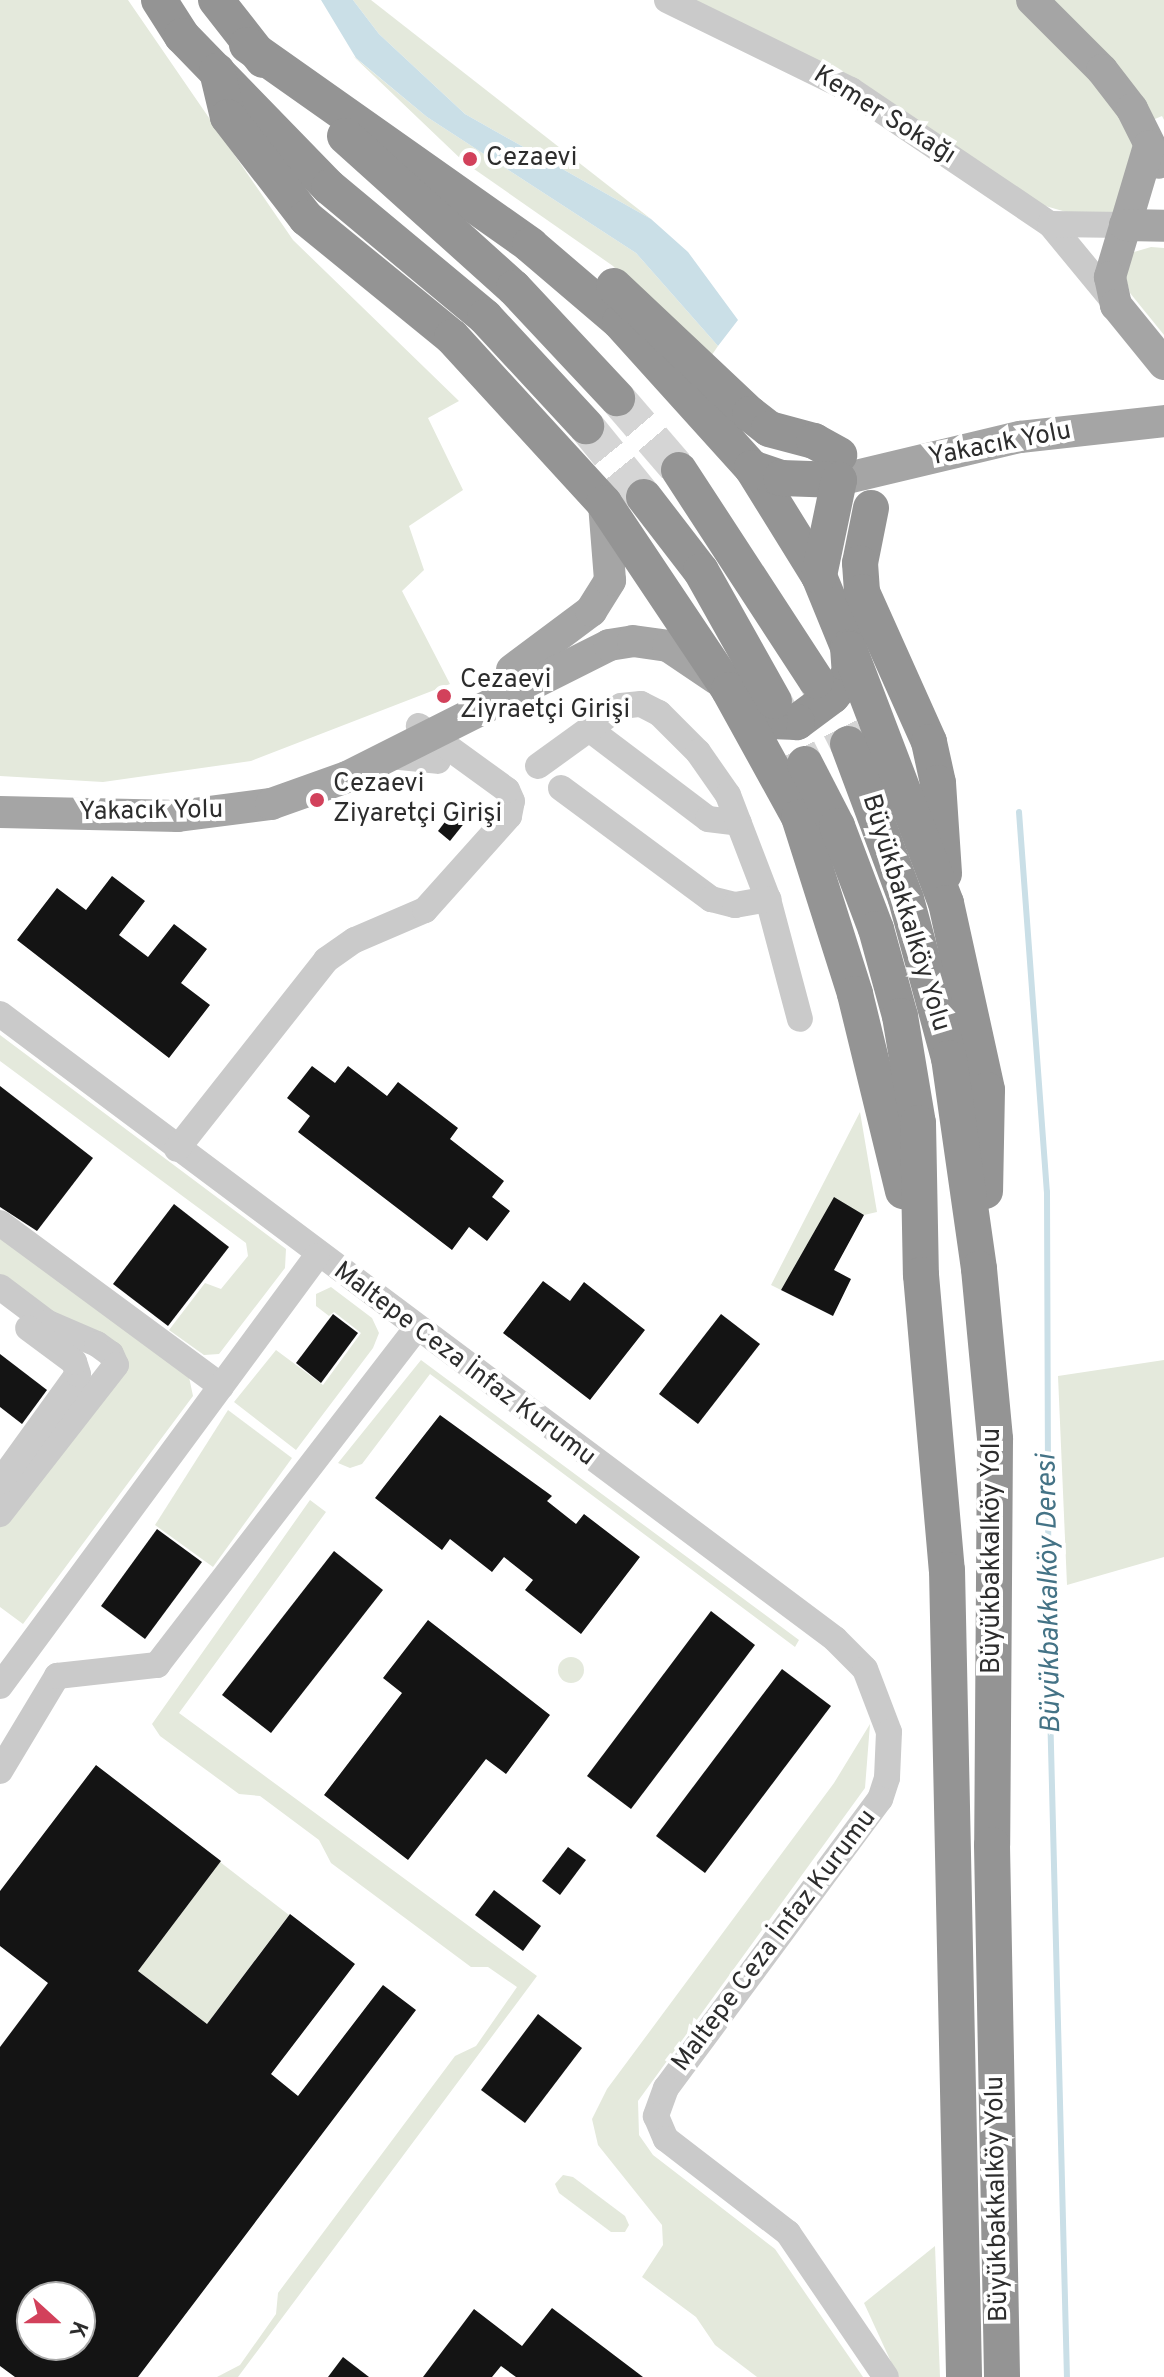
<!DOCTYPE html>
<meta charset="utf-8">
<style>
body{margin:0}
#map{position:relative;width:1164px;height:2377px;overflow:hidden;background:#fff;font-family:Overpass,sans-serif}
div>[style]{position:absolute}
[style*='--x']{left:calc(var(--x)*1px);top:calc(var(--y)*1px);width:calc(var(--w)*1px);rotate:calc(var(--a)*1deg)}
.green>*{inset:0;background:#e4e9dc}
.round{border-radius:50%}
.water>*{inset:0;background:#cadfe7}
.stream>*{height:6px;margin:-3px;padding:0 3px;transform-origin:3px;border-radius:3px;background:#cadfe7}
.building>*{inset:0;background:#141414}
.highway-tunnel>*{height:36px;margin-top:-18px;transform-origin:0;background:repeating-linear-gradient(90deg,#d5d5d5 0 36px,transparent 0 54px)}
.minor>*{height:26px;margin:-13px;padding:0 13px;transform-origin:13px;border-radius:13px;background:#cacaca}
.major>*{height:32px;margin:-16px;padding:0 16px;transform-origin:16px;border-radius:16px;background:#a5a5a5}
.highway>*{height:36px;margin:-18px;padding:0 18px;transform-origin:18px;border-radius:18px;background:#949494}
.dots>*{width:22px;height:22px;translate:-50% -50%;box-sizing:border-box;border:4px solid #fff;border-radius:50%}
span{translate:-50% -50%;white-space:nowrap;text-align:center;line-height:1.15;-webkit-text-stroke:8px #fff;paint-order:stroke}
.street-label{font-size:26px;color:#2d2d2d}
.poi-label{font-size:26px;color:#2d2d2d}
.left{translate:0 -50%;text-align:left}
.water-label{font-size:28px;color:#447386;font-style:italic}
.north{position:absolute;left:16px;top:2281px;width:80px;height:80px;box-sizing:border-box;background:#fff;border:2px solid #ababab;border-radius:50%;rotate:111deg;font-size:22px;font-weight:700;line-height:32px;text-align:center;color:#2d2d2d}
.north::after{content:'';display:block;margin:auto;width:28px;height:36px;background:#d2415b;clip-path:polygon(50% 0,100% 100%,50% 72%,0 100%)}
</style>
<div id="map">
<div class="green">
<i style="clip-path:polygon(0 0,128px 0,293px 240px,459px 401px,428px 418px,463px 490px,409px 526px,424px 570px,402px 591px,450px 684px,251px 761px,103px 782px,0 776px)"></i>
<i style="clip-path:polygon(353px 0,371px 0,651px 219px,465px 114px,379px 34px)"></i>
<i style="clip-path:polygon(661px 0,1164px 0,1164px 120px,1162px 116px,1129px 130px,1140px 178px,1115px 226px,1035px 203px)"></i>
<i style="clip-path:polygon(352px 55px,427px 117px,636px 253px,718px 346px,707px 362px,613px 266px,464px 162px)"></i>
<i style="clip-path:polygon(1151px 247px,1164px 248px,1164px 335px,1130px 293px,1124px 271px,1134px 252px)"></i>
<i style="clip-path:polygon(0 1035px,286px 1249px,285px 1268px,219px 1354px,204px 1355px,169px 1330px,205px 1283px,221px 1289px,248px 1256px,246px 1243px,0 1061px)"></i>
<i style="clip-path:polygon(860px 1112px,877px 1212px,864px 1215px,834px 1198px,781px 1290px,771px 1285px)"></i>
<i style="clip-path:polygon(0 1236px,189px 1377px,193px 1396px,23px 1624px,0 1607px,0 1525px,126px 1369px,0 1279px)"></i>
<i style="clip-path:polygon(331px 1287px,372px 1318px,379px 1333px,373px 1348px,296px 1450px,234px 1402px,276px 1350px,323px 1385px,361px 1333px,334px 1312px,329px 1316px,316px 1306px,316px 1294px)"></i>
<i style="clip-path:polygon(421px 1360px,799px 1640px,795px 1647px,430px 1374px,362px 1464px,350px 1468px,338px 1463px)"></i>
<i style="clip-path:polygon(1164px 1360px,1164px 1557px,1067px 1585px,1058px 1376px)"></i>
<i style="clip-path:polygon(228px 1410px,292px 1458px,213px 1567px,155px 1525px)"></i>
<i style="clip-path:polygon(310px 1500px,326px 1512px,179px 1713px,537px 1976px,238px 2377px,217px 2377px,240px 2365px,276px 2314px,278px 2293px,455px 2056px,476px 2046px,517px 1987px,488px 1967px,471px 1967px,331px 1863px,319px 1840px,260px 1796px,239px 1794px,160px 1736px,152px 1724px)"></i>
<i class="round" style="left:558px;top:1657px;width:26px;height:26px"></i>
<i style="clip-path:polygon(870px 1724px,865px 1788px,638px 2101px,639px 2135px,653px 2155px,775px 2249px,863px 2377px,757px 2377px,715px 2345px,696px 2317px,642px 2277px,663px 2245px,662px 2225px,598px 2145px,592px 2119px,607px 2089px,834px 1783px)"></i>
<i style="clip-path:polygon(220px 1862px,289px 1915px,207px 2024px,138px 1971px)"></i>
<i style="clip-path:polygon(563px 2175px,573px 2177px,625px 2216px,629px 2225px,625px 2232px,611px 2232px,559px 2193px,555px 2184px)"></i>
<i style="clip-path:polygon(935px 2246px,940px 2377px,898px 2377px,864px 2303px)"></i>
</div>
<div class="water">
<i style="clip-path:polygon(321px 0,353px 0,379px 34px,465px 114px,651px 219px,688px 252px,738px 320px,718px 346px,636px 253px,427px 117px,356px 58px)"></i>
</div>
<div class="stream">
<i style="--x:1019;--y:812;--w:381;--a:85.8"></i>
<i style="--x:1047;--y:1192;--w:476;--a:89.8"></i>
<i style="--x:1049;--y:1668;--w:709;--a:88.55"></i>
</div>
<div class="building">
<i style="clip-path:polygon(461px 801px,474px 811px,450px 841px,438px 831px)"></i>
<i style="clip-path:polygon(112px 876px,145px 901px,119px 935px,148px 957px,174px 924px,207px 949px,181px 983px,210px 1005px,169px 1058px,17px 940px,57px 888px,86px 910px)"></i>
<i style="clip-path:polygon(312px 1066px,335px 1083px,348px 1066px,387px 1096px,398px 1082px,458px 1128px,450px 1139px,504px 1181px,492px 1197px,510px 1211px,487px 1241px,469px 1227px,452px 1250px,298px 1132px,310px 1116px,287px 1098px)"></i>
<i style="clip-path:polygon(0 1086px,93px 1158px,37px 1231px,0 1207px)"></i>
<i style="clip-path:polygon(834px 1197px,864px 1215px,834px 1270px,851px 1279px,833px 1316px,781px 1290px)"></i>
<i style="clip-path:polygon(174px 1204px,229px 1247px,168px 1326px,113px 1284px)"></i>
<i style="clip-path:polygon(543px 1281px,570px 1301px,584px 1282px,645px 1330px,590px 1400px,503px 1333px)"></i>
<i style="clip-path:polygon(333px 1314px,358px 1333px,321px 1383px,296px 1363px)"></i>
<i style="clip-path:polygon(721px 1314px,760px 1344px,698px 1424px,659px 1394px)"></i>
<i style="clip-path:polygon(0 1354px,47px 1390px,22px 1424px,0 1407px)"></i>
<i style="clip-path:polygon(440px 1415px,552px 1496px,547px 1501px,576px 1524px,584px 1514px,640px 1557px,581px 1634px,525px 1590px,533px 1580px,504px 1557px,492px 1572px,450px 1539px,442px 1550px,375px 1498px)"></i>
<i style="clip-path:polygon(157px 1529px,202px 1562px,145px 1639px,101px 1606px)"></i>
<i style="clip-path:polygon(334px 1551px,383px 1590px,271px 1733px,222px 1695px)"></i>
<i style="clip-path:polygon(711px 1611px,755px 1645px,631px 1809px,587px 1776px)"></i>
<i style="clip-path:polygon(428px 1620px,550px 1715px,506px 1774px,486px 1759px,408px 1860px,324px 1795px,402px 1693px,383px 1678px)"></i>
<i style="clip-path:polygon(782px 1669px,831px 1706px,705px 1873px,656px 1836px)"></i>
<i style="clip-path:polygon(evenodd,96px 1765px,221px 1861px,138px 1971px,207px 2024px,290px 1914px,355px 1964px,271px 2074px,298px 2096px,383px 1985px,416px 2010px,138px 2377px,15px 2377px,0 2366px,0 2047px,48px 1983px,0 1946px,0 1891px,96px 1765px,32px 2297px,80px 2297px,80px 2345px,32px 2345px,32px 2297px)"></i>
<i style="clip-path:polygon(568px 1847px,586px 1860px,560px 1895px,542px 1881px)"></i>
<i style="clip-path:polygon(494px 1890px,541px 1926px,523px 1951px,475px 1915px)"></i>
<i style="clip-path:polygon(538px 2014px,582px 2048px,525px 2123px,481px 2090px)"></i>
<i style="clip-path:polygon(552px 2308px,643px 2377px,516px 2377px,501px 2366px,492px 2377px,423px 2377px,474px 2309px,522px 2346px)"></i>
<i style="clip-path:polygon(343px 2357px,369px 2377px,328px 2377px)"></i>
</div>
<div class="highway-tunnel">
<i style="--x:617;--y:398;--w:95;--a:49.3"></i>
<i style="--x:586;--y:426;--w:92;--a:50.8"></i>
<i style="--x:816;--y:680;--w:72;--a:63.4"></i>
<i style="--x:774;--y:701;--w:70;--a:63.8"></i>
</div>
<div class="minor">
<i style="--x:667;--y:0;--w:205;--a:26.1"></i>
<i style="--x:851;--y:90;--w:240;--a:34"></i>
<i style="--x:1050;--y:224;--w:104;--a:50.5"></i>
<i style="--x:1050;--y:224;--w:75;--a:0.8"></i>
<i style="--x:589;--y:729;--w:149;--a:37.1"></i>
<i style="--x:708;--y:819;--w:31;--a:7"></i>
<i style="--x:390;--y:756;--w:48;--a:5.9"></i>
<i style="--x:538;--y:766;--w:102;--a:-35.9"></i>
<i style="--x:621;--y:706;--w:20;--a:-6"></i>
<i style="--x:641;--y:704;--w:20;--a:27"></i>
<i style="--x:659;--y:713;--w:55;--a:45"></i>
<i style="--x:698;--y:752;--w:52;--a:55.1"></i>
<i style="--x:728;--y:795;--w:111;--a:69"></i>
<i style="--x:768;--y:899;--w:124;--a:75.1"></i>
<i style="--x:561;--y:788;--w:187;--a:36.5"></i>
<i style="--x:711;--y:899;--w:25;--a:14"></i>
<i style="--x:735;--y:905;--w:34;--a:-10"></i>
<i style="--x:0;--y:1014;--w:1043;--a:36.81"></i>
<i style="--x:835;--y:1639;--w:42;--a:45"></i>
<i style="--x:865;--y:1669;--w:67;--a:69.1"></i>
<i style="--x:889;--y:1732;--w:46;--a:92.5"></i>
<i style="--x:887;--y:1778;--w:22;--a:108"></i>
<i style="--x:880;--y:1799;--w:360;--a:126.5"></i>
<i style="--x:666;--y:2088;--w:30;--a:110"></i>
<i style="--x:656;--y:2116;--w:25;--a:67"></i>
<i style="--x:666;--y:2139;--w:154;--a:37.6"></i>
<i style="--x:788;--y:2233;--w:174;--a:55.8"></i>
<i style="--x:177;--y:1149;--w:241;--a:-51.7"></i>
<i style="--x:326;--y:960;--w:35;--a:-35"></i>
<i style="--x:355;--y:940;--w:76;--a:-23.2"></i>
<i style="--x:425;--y:910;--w:126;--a:-48.2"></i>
<i style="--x:509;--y:816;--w:15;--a:-79"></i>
<i style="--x:512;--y:801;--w:12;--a:-114"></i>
<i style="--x:507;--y:790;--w:109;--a:-144"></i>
<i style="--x:0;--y:1223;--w:275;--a:36.4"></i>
<i style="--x:0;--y:1287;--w:60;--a:36.9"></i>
<i style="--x:48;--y:1323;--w:53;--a:23.2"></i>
<i style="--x:97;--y:1344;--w:17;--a:36"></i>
<i style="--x:111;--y:1354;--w:12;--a:66"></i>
<i style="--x:116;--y:1365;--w:189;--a:127.9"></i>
<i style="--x:0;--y:1482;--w:133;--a:-54.2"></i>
<i style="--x:78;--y:1374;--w:13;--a:-108"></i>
<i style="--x:74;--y:1362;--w:57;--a:-143.5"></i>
<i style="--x:0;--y:1686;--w:534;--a:-53.6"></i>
<i style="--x:0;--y:1771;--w:111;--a:-59"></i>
<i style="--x:57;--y:1676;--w:101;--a:-6.3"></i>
<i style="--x:157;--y:1665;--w:424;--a:-52.4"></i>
</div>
<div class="major">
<i style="--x:1032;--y:0;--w:99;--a:45"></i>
<i style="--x:1102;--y:70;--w:49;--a:52.4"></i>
<i style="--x:1132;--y:109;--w:60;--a:63.4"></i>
<i style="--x:1149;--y:146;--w:137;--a:106.6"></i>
<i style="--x:1110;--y:277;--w:29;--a:78"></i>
<i style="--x:1116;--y:305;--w:76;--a:50.9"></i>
<i style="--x:1125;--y:225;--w:39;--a:1"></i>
<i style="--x:839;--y:480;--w:186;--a:-13.4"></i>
<i style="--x:1020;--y:437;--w:145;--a:-6.3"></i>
<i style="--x:512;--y:670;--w:99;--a:-36.8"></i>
<i style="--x:591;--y:611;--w:36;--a:-58"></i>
<i style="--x:610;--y:580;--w:77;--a:-94.5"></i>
<i style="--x:0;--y:812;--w:178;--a:1.3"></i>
<i style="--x:178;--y:816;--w:94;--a:-7.4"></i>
<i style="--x:271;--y:804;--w:81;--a:-19.6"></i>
<i style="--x:347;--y:777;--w:293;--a:-26.7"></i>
<i style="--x:609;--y:645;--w:24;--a:-9"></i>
<i style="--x:633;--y:641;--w:35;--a:8"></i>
<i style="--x:668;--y:646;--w:59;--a:34"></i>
</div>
<div class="highway">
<i style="--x:159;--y:0;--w:43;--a:57.4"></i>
<i style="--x:182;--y:36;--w:211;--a:45.8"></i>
<i style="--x:329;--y:187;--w:203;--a:39.8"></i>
<i style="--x:485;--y:317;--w:149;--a:47.2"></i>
<i style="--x:216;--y:0;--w:76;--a:51.9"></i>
<i style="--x:247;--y:45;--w:347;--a:35.2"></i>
<i style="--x:530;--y:245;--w:118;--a:40.5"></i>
<i style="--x:620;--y:322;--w:197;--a:47.9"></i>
<i style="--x:752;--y:468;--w:127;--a:58.2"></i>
<i style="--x:819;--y:576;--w:77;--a:67.8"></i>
<i style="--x:848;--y:647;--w:27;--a:86"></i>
<i style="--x:850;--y:674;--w:28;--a:129"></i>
<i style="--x:832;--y:696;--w:44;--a:143.4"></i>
<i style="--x:797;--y:722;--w:27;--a:-178"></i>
<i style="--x:770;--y:721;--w:43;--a:-142.6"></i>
<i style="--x:217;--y:71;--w:47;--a:76.6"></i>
<i style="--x:228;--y:117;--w:128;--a:52.3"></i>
<i style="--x:306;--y:218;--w:188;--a:39.2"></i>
<i style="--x:452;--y:337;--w:225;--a:47.5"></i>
<i style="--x:604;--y:503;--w:225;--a:56.2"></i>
<i style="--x:729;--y:690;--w:145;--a:61.1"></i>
<i style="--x:799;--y:817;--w:186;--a:72.4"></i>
<i style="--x:855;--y:994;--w:203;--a:76.3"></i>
<i style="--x:345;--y:136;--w:227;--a:42"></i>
<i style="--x:514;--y:288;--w:151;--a:46.9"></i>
<i style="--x:614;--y:286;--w:187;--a:43.3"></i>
<i style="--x:750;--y:414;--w:24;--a:38"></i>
<i style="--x:769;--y:429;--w:47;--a:14.9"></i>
<i style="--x:814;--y:441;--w:29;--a:29"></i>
<i style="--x:752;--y:468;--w:31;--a:19"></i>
<i style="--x:781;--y:478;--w:58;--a:2"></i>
<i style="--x:839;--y:480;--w:98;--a:101.8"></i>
<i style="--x:679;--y:470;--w:251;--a:56.9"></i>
<i style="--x:644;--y:497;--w:93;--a:52.4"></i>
<i style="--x:701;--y:571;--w:149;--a:60.7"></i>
<i style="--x:871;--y:508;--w:56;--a:101.3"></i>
<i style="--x:860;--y:563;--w:29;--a:86"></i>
<i style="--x:862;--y:592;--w:164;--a:65.9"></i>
<i style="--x:929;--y:742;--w:42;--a:77.6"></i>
<i style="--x:938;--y:783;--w:91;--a:86.2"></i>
<i style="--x:849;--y:649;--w:272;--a:69.1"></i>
<i style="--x:946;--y:903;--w:191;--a:77.6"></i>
<i style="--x:987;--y:1090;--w:101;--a:91.1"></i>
<i style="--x:848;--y:744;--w:165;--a:69.5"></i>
<i style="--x:906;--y:899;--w:165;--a:74.9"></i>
<i style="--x:949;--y:1058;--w:213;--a:81.9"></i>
<i style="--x:979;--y:1269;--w:171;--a:84.6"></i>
<i style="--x:995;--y:1439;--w:406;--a:90.4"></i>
<i style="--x:992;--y:1845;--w:532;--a:88.92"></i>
<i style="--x:805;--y:764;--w:70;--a:62.7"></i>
<i style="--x:837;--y:826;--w:110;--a:69.3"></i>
<i style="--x:876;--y:929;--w:90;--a:74.6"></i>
<i style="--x:900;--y:1016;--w:109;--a:80.5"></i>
<i style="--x:918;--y:1123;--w:152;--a:88.9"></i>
<i style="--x:921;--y:1275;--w:296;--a:85"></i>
<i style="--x:947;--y:1570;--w:807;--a:88.79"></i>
</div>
<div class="dots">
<i style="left:470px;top:159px;background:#d2415b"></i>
<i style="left:444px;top:696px;background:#d2415b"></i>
<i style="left:317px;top:800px;background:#d2415b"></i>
</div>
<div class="street-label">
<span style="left:884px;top:116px;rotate:32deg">Kemer Sokağı</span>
<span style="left:1000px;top:445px;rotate:-11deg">Yakacık Yolu</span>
<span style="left:151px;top:812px;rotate:-1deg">Yakacık Yolu</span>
<span style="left:905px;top:913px;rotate:73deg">Büyükbakkalköy Yolu</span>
<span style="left:464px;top:1365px;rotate:37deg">Maltepe Ceza İnfaz Kurumu</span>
<span style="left:993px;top:1551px;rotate:-90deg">Büyükbakkalköy Yolu</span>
<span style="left:775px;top:1941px;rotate:-53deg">Maltepe Ceza İnfaz Kurumu</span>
<span style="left:998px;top:2199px;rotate:-91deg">Büyükbakkalköy Yolu</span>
</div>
<div class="poi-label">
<span class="left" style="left:486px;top:159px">Cezaevi</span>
<span class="left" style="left:460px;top:696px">Cezaevi<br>Ziyraetçi Girişi</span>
<span class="left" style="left:333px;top:800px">Cezaevi<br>Ziyaretçi Girişi</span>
</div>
<div class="water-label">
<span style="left:1050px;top:1594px;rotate:-91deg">Büyükbakkalköy Deresi</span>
</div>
<div class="north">K</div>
</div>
